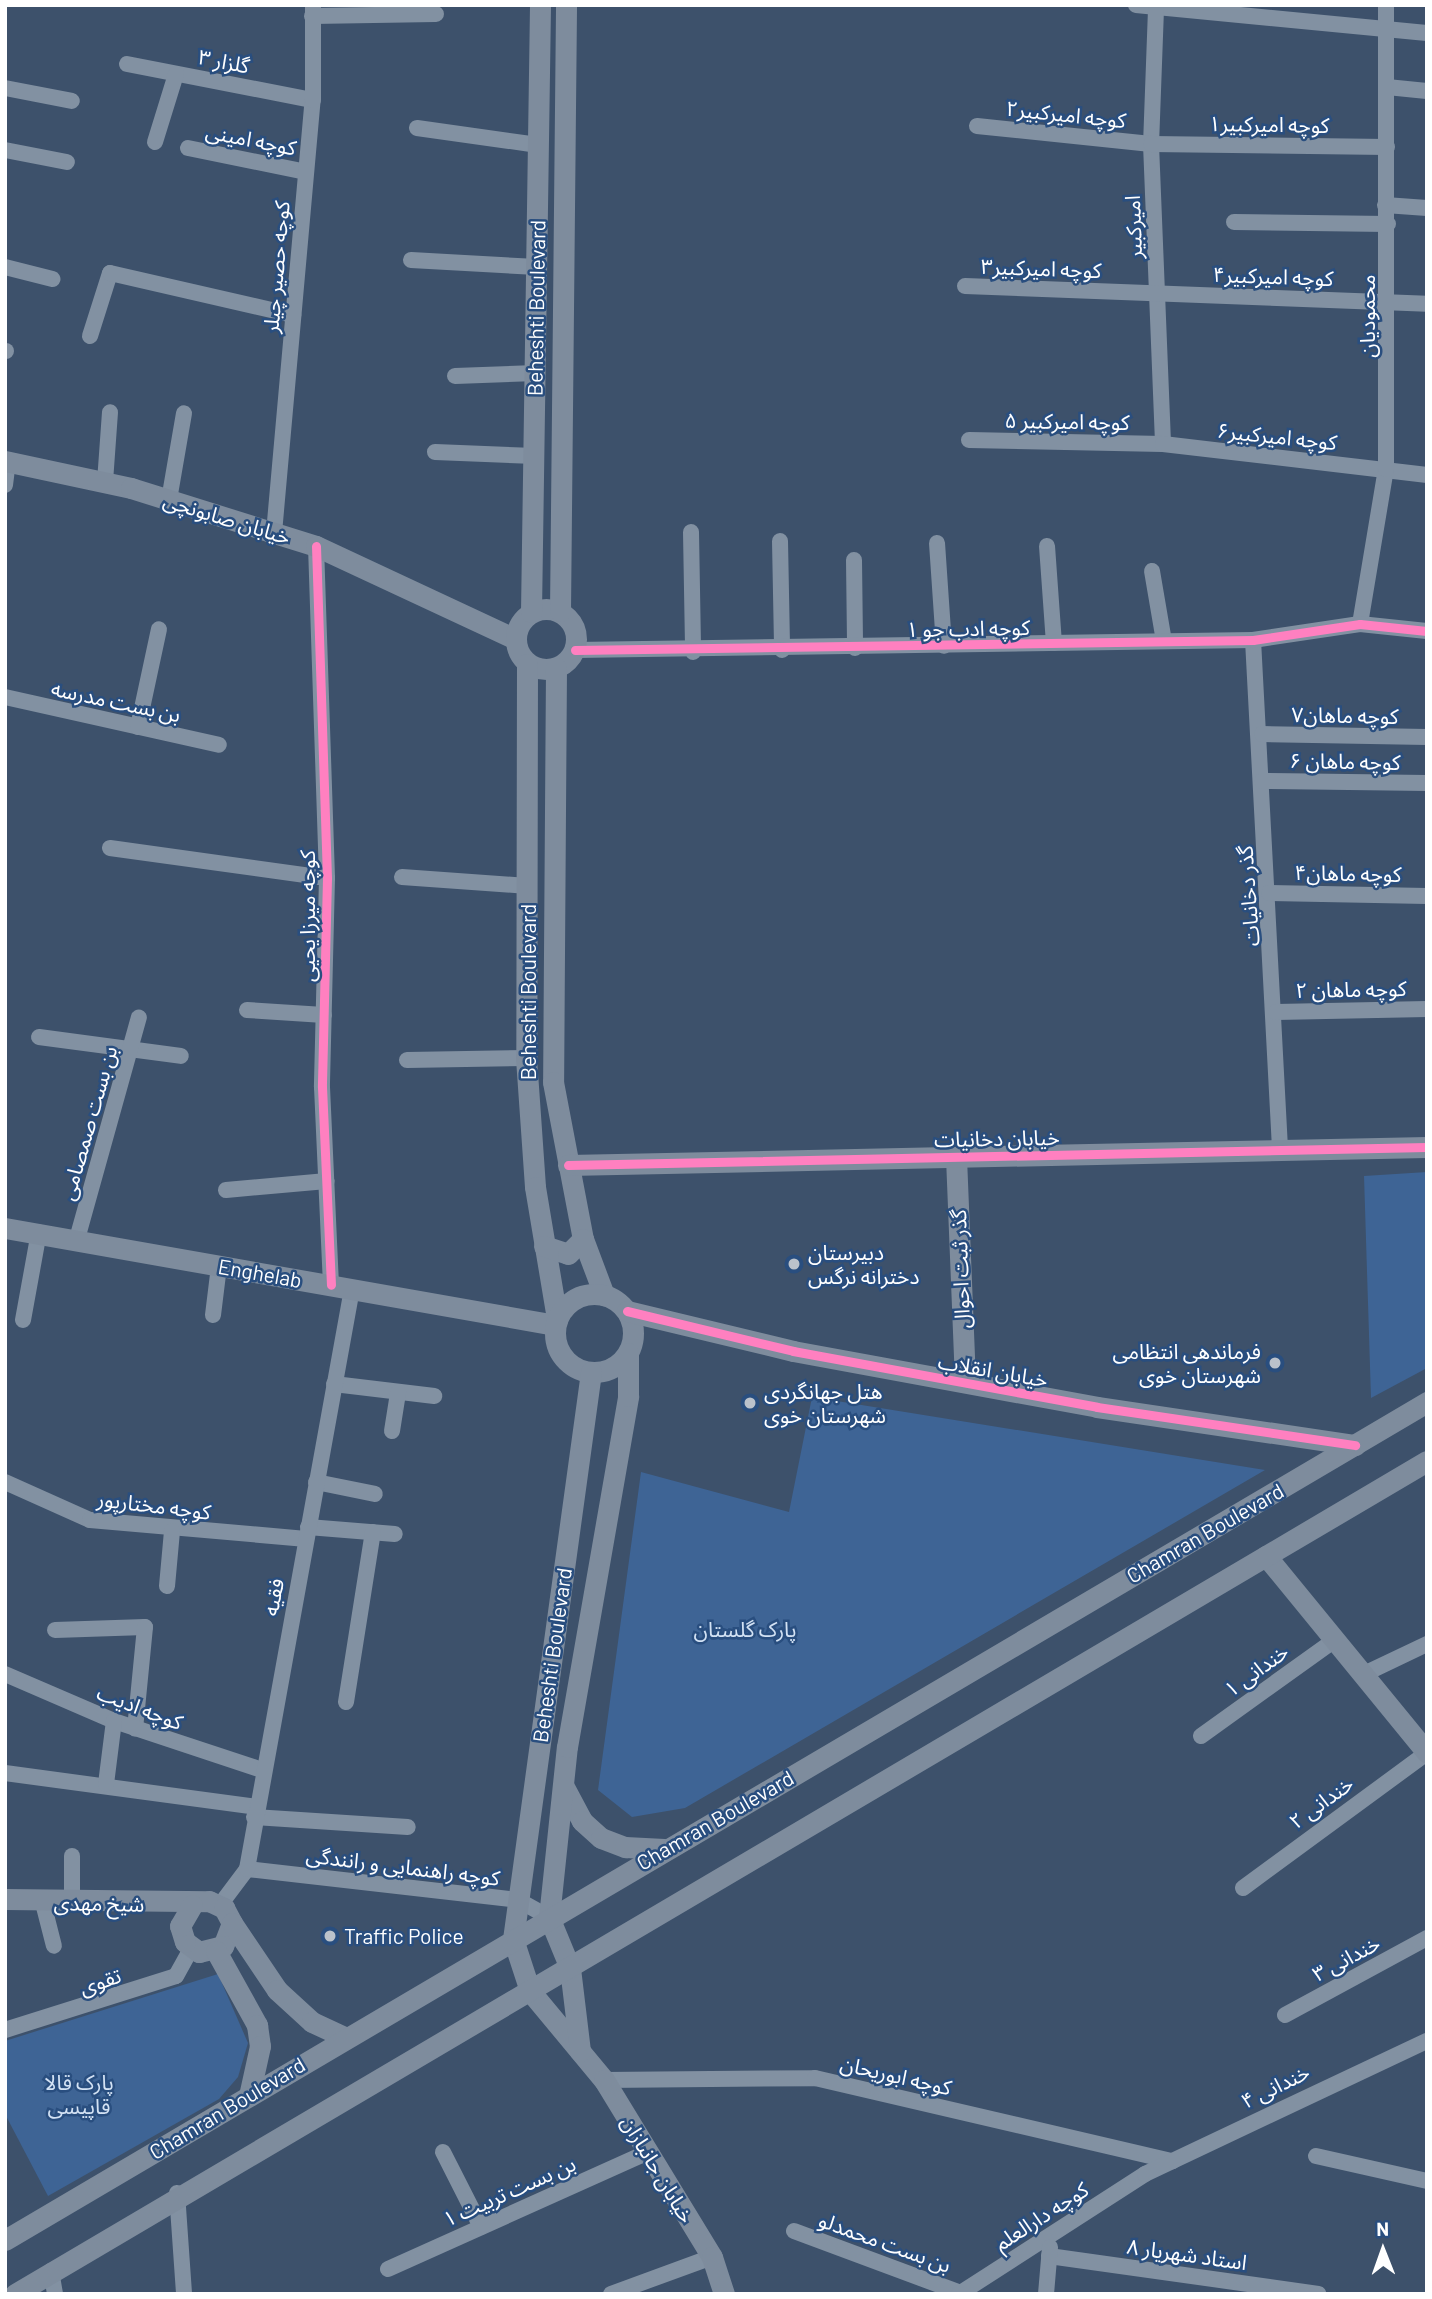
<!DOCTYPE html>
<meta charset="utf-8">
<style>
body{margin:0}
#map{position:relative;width:1432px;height:2299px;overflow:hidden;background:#3d516b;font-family:Barlow,"Noto Sans Arabic",sans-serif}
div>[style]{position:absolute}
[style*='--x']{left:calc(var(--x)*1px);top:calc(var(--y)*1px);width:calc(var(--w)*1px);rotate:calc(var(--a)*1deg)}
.green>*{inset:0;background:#3e6495}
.street>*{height:16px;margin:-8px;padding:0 8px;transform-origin:8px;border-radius:8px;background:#8291a2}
.secondary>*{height:21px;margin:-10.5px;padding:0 10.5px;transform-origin:10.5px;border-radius:10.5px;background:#7e8c9d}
.secondary>.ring{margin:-10.5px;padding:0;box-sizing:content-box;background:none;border:21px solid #7e8c9d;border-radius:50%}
.cycleway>*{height:9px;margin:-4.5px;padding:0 4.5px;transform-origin:4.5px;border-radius:4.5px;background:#ff80c0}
.dots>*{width:19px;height:19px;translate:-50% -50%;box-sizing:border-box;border:4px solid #294e7f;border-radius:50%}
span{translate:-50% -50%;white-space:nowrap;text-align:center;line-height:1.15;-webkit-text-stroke:5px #294e7f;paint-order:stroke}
.street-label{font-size:21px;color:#fff}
.poi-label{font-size:21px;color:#fff}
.left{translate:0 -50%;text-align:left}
.right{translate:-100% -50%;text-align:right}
.park-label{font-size:21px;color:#d3e2f4}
.frame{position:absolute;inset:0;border:7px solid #fff;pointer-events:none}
.north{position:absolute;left:1348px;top:2215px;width:70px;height:70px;-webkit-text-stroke:5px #294e7f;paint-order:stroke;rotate:359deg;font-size:19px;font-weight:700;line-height:28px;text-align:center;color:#fff}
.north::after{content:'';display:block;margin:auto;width:24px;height:32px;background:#fff;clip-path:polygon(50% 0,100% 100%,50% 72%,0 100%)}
</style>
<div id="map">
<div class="green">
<i style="clip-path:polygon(1427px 1172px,1427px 1368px,1371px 1398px,1364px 1176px)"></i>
<i style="clip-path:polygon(812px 1397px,1265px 1470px,685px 1808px,632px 1817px,598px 1790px,641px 1472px,789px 1512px)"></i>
<i style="clip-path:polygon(218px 1974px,248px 2043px,238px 2077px,219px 2099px,48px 2196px,5px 2114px,5px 2041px)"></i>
</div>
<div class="street">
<i style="--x:1136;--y:5;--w:292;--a:5.5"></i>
<i style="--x:1156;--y:9;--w:135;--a:92.1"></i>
<i style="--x:1151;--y:144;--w:300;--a:87.7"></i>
<i style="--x:312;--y:16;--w:124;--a:-0.9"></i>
<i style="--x:127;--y:64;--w:189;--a:11"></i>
<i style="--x:1387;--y:87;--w:40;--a:5.7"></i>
<i style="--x:5;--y:88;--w:68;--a:11"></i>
<i style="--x:977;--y:126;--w:175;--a:5.9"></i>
<i style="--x:1151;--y:144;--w:236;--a:0.7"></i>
<i style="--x:417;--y:128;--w:122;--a:8"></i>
<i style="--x:155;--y:142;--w:71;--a:-72.8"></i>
<i style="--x:188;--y:148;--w:120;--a:11.5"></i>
<i style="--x:5;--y:150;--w:63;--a:11"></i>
<i style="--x:1385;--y:205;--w:42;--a:4.1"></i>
<i style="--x:1234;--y:222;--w:154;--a:0.7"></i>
<i style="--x:411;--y:260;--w:126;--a:3.2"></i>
<i style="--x:5;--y:267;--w:49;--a:14.3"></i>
<i style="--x:965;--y:286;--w:462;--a:2.2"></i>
<i style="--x:90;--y:336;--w:66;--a:-72.4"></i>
<i style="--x:110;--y:273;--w:188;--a:12.9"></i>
<i style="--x:5;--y:351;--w:1;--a:0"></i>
<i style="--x:455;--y:376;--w:81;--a:-2.1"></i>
<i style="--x:969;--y:440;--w:194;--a:1.2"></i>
<i style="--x:1163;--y:444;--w:266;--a:6.7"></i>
<i style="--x:435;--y:452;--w:100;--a:2.3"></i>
<i style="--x:105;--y:482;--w:70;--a:-85.9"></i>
<i style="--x:5;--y:485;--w:24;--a:-83"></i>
<i style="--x:169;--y:500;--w:88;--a:-80.2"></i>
<i style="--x:691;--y:532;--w:120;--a:89"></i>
<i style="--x:274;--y:533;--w:435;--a:-84.9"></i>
<i style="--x:313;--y:100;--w:95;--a:-90"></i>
<i style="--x:780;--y:541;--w:109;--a:88.9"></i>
<i style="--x:937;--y:543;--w:103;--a:86.1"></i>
<i style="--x:316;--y:546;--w:332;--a:88.1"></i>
<i style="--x:327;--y:878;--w:209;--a:91.4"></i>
<i style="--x:322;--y:1087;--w:198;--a:87.4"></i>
<i style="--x:1047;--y:546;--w:97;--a:85.9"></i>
<i style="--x:854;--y:560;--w:88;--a:89.3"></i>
<i style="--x:1152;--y:571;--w:71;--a:80.3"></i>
<i style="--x:1360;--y:624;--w:157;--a:-80.5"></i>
<i style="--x:1386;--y:469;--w:464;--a:-90"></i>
<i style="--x:1253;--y:640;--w:510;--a:86.96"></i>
<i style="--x:575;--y:650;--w:678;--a:-0.85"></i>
<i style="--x:1253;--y:640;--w:108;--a:-8.5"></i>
<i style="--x:1360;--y:624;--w:67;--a:6"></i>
<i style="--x:5;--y:697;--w:219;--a:12.6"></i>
<i style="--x:138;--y:727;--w:100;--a:-77.9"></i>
<i style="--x:1262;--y:734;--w:165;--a:1"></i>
<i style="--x:1262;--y:781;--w:165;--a:0.7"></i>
<i style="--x:110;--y:848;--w:219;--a:7.9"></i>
<i style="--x:402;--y:877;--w:126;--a:4.1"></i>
<i style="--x:1269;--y:893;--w:158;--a:1.1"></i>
<i style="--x:247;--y:1010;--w:77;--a:3.7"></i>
<i style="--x:1276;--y:1012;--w:151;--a:-1.1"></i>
<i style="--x:39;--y:1037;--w:143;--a:7.6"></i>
<i style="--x:407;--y:1060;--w:119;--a:-1"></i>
<i style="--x:226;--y:1190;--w:101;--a:-5.1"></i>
<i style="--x:77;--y:1239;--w:230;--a:-74.4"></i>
<i style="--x:213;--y:1315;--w:49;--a:-83"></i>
<i style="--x:23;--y:1320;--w:89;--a:-79.7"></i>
<i style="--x:334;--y:1384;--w:101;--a:6.8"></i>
<i style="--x:392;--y:1431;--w:39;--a:-81"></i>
<i style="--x:5;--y:1482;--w:93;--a:24.1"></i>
<i style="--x:90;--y:1520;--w:217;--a:5"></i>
<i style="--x:316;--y:1482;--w:60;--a:11.5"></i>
<i style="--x:308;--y:1527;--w:87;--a:4.6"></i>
<i style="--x:167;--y:1586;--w:55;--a:-84.8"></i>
<i style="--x:55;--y:1630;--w:90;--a:-1.9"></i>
<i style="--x:145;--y:1627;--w:102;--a:95.6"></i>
<i style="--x:5;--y:1674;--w:119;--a:23.3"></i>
<i style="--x:114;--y:1721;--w:156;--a:18.3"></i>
<i style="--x:1364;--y:1674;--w:70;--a:-25.5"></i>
<i style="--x:346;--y:1702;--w:172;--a:-81"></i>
<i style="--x:1201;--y:1736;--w:166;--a:-35.7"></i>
<i style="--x:5;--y:1773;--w:253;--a:7.7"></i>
<i style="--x:106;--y:1784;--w:64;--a:-82.8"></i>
<i style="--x:254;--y:1817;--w:154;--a:3.7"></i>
<i style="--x:72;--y:1856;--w:46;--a:90"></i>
<i style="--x:247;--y:1869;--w:273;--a:6.5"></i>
<i style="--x:518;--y:1900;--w:35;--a:29"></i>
<i style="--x:1243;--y:1888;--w:228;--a:-36.3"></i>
<i style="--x:43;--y:1903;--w:44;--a:75.7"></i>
<i style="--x:220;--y:1905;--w:45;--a:-53.1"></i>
<i style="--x:247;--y:1869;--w:589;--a:-79.74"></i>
<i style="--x:1285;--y:2015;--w:162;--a:-28.5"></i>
<i style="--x:5;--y:2030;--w:179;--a:-17.5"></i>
<i style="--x:176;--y:1976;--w:31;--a:-61"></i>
<i style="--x:604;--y:2080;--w:211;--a:-0.5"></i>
<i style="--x:815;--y:2078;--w:367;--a:13.1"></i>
<i style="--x:443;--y:2152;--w:84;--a:63.1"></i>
<i style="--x:1316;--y:2156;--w:114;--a:12.7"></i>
<i style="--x:177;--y:2193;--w:101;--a:86"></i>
<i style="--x:794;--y:2231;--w:178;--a:20.4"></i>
<i style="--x:1049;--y:2256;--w:272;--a:8"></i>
<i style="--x:388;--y:2269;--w:285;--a:-24.2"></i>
<i style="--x:51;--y:2271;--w:23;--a:80"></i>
<i style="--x:611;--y:2294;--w:108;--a:-20.1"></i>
<i style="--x:959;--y:2294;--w:221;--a:-32.8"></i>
<i style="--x:1145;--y:2174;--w:312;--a:-25.3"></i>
<i style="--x:1046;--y:2294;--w:47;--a:-85.1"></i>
</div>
<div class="secondary">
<i style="--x:5;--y:461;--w:129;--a:12.1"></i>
<i style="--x:131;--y:488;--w:194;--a:17.4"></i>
<i style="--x:316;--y:546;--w:220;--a:25"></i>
<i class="ring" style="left:516px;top:609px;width:39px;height:39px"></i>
<i style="--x:560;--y:611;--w:606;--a:-89.43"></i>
<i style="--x:531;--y:612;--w:607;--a:-89.15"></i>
<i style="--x:527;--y:664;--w:394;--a:90.1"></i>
<i style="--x:526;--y:1058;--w:129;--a:86"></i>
<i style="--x:535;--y:1187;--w:134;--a:80.5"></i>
<i style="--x:556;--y:668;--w:414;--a:90.4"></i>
<i style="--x:553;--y:1082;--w:160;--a:79.2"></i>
<i style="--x:583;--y:1239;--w:60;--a:69.4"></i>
<i style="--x:956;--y:1157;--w:225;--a:87.7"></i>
<i style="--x:568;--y:1165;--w:859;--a:-1.2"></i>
<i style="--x:5;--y:1228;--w:558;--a:10"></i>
<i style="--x:544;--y:1246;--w:25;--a:18"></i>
<i style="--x:568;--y:1254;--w:21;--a:-45"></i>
<i class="ring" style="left:555px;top:1294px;width:57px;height:57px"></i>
<i style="--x:627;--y:1311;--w:171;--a:13.5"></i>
<i style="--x:793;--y:1351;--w:309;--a:10.4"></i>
<i style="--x:1097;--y:1407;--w:261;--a:8.4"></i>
<i style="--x:591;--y:1372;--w:572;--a:97.83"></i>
<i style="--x:513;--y:1939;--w:55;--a:71.9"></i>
<i style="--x:530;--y:1991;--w:116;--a:50.3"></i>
<i style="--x:604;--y:2080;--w:207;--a:58.6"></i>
<i style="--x:712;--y:2257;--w:39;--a:72"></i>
<i style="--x:1266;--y:1556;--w:254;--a:50.7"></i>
<i style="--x:564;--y:1787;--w:38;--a:62"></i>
<i style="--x:582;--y:1821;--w:25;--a:42"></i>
<i style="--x:601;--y:1838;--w:26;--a:21"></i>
<i style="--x:625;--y:1847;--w:39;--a:3"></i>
<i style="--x:5;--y:1899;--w:204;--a:0.6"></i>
<i style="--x:209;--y:1901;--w:17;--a:25"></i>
<i style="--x:224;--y:1908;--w:17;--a:62"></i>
<i style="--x:232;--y:1923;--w:25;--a:111"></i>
<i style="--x:223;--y:1946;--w:25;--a:166"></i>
<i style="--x:199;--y:1952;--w:17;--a:-144"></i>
<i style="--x:185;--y:1942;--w:17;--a:-107"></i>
<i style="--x:180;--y:1926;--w:24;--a:-60"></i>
<i style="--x:232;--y:1923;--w:81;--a:56.1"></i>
<i style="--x:277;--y:1990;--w:47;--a:42.4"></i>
<i style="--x:312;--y:2022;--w:38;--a:25"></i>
<i style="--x:216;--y:1951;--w:85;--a:61"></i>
<i style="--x:257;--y:2025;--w:21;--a:82"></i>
<i style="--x:260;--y:2046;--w:51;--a:102.4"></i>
<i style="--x:580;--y:2051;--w:84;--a:-96.9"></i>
<i style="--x:570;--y:1968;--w:55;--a:-112.4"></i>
<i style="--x:549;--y:1917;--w:171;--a:-84"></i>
<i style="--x:567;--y:1747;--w:356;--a:-80.1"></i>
<i style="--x:628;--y:1396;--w:43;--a:-90"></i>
<i style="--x:5;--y:2240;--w:1651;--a:-30.51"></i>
<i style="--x:15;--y:2294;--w:1639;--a:-30.54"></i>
</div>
<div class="cycleway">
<i style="--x:316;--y:546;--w:332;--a:88.1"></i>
<i style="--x:327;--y:878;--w:209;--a:91.4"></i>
<i style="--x:322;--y:1087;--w:198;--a:87.4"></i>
<i style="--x:575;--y:650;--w:678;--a:-0.85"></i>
<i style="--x:1253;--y:640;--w:108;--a:-8.5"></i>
<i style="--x:1360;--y:624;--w:67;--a:6"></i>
<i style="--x:568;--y:1165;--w:859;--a:-1.2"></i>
<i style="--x:627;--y:1311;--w:171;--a:13.5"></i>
<i style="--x:793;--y:1351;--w:309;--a:10.4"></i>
<i style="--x:1097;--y:1407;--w:261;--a:8.4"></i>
</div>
<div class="dots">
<i style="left:794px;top:1264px;background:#bbc2cb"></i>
<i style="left:1275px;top:1363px;background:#bbc2cb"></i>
<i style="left:750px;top:1403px;background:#bbc2cb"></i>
<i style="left:330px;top:1936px;background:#bbc2cb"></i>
</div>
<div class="street-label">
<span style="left:224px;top:61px;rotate:11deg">گلزار ۳</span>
<span style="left:1066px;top:114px;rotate:6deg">کوچه امیرکبیر۲</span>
<span style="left:1269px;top:124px;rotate:1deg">کوچه امیرکبیر۱</span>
<span style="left:251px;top:139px;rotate:11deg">کوچه امینی</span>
<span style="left:1133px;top:227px;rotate:-92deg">امیرکبیر</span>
<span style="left:276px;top:267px;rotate:-85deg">کوچه حصیر چیلر</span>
<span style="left:1041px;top:268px;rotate:2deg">کوچه امیرکبیر۳</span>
<span style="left:1273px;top:276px;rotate:2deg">کوچه امیرکبیر۴</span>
<span style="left:536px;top:308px;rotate:-89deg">Beheshti Boulevard</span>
<span style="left:1367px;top:316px;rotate:-90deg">محمودیان</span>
<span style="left:1067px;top:421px;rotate:1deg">کوچه امیرکبیر ۵</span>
<span style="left:1277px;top:436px;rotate:6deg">کوچه امیرکبیر۶</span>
<span style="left:227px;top:518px;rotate:17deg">خیابان صابونچی</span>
<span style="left:968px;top:628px;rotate:-1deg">کوچه ادب جو ۱</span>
<span style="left:116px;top:701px;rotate:12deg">بن بست مدرسه</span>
<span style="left:1345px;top:715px;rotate:1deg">کوچه ماهان۷</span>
<span style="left:1345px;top:761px;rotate:1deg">کوچه ماهان ۶</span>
<span style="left:1348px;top:873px;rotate:1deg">کوچه ماهان۴</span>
<span style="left:1248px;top:896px;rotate:-94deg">گذر دخانیات</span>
<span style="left:307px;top:916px;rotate:-90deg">کوچه میرزا یحیی</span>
<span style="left:1351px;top:989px;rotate:-1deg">کوچه ماهان ۲</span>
<span style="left:528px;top:992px;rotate:-90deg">Beheshti Boulevard</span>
<span style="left:88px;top:1123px;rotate:-74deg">بن بست صمصامی</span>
<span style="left:997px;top:1138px;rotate:-1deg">خیابان دخانیات</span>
<span style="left:960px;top:1269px;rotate:-92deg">گذر ثبت احوال</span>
<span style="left:260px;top:1273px;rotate:10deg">Enghelab</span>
<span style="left:993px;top:1370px;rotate:10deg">خیابان انقلاب</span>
<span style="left:154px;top:1505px;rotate:7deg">کوچه مختارپور</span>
<span style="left:1205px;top:1533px;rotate:-30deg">Chamran Boulevard</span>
<span style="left:273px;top:1597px;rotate:-79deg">فقیه</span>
<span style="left:552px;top:1655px;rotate:-82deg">Beheshti Boulevard</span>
<span style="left:1256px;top:1670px;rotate:-36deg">خندانی ۱</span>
<span style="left:140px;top:1707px;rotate:21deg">کوچه ادیب</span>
<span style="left:1321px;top:1802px;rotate:-36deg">خندانی ۲</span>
<span style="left:715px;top:1820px;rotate:-30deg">Chamran Boulevard</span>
<span style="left:403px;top:1866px;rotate:7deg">کوچه راهنمایی و رانندگی</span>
<span style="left:99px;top:1903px;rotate:1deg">شیخ مهدی</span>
<span style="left:1346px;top:1958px;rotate:-28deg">خندانی ۳</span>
<span style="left:100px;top:1981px;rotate:-19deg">تقوی</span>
<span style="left:896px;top:2075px;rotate:13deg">کوچه ابوریحان</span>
<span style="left:1275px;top:2086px;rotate:-26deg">خندانی ۴</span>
<span style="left:227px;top:2108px;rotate:-31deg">Chamran Boulevard</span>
<span style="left:658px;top:2169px;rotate:59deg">خیابان جانبازان</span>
<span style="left:509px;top:2191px;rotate:-24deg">بن بست تربیت ۱</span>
<span style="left:1041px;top:2216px;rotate:-33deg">کوچه دارالعلم</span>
<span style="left:885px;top:2242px;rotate:20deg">بن بست محمدلو</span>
<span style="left:1187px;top:2254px;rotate:8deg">استاد شهریار ۸</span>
</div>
<div class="poi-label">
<span class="left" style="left:808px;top:1264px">دبیرستان<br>دخترانه نرگس</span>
<span class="right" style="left:1261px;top:1363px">فرماندهی انتظامی<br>شهرستان خوی</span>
<span class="left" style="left:764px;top:1403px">هتل جهانگردی<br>شهرستان خوی</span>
<span class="left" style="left:344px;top:1936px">Traffic Police</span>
</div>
<div class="park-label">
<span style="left:745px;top:1629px">پارک گلستان</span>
<span style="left:79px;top:2094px">پارک قالا<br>قاپیسی</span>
</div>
<div class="frame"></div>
<div class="north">N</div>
</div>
